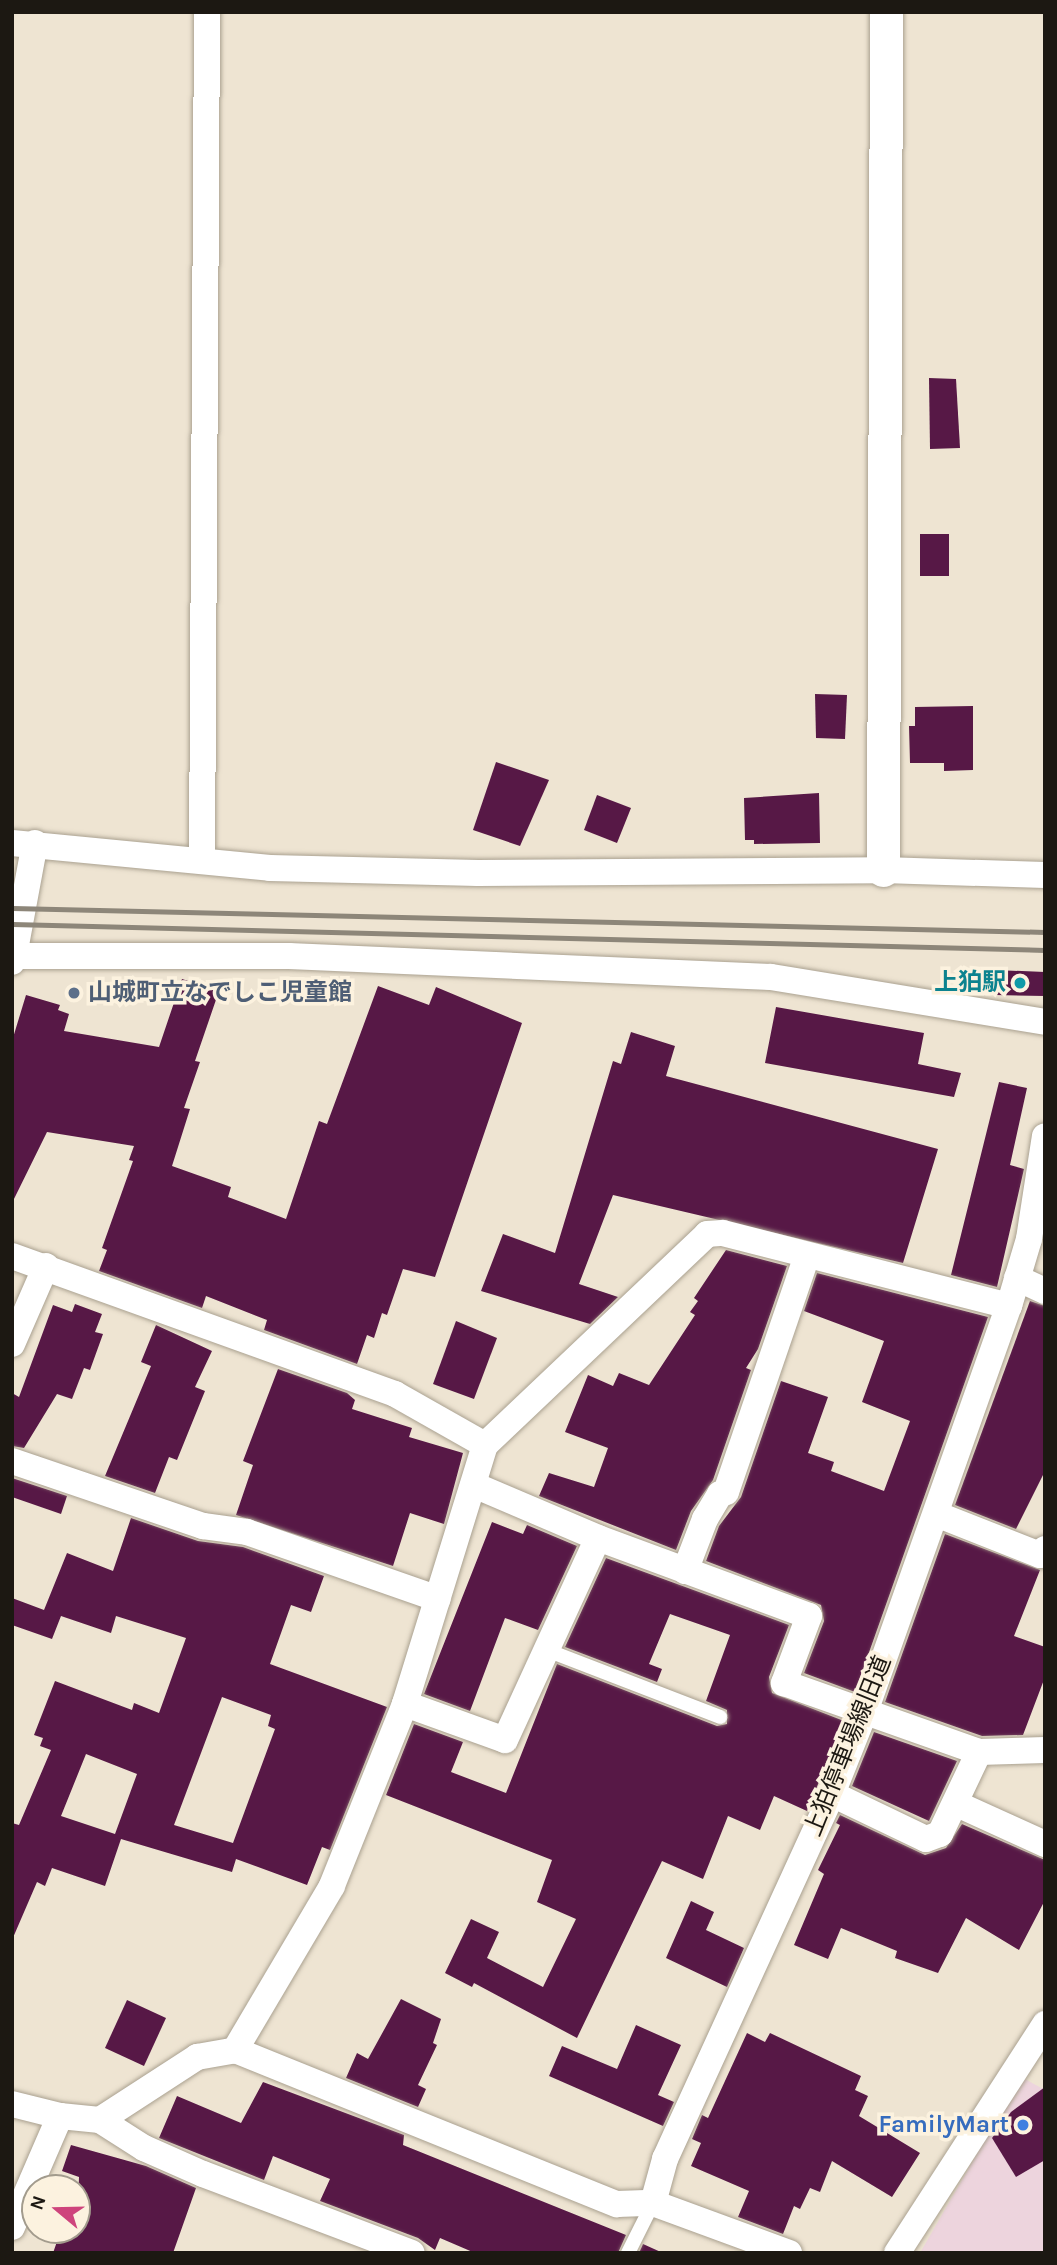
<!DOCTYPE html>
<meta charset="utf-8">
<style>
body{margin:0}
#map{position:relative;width:1057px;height:2265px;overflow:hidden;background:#eee4d2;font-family:Karla,"Noto Sans JP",sans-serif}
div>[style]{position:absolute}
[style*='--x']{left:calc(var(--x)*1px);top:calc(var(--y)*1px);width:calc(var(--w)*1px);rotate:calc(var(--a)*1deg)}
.commercial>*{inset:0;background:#edd4dd}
.building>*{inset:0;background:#571846}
.roads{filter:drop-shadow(0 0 2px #aaa190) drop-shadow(0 0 2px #aaa190)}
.service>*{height:14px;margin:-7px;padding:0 7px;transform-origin:7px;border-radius:7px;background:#fff}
.minor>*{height:26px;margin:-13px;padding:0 13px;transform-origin:13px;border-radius:13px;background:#fff}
.tertiary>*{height:33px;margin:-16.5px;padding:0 16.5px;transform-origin:16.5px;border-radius:16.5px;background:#fff}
.rail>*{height:5px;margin:-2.5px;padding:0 2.5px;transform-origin:2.5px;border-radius:2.5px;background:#8d8679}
.dots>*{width:19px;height:19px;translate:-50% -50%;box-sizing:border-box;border:4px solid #fcf2df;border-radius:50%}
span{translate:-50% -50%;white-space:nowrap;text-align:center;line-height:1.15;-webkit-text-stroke:7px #fcf2df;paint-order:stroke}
.culture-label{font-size:24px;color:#0d838f;font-weight:700}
.right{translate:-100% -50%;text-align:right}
.service-label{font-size:24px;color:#4e5e75;font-weight:700}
.left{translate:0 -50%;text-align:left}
.street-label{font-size:24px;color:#1c1812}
.shop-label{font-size:24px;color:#366cbe;font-weight:700}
.frame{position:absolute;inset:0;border:14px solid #1c1812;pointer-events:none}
.north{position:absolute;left:21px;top:2174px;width:70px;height:70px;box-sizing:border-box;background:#fcf2df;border:2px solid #a29b8d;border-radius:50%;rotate:289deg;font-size:19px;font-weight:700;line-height:28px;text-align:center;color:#1c1812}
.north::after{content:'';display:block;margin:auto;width:24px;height:32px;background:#ce447c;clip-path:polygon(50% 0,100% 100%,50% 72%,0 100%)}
</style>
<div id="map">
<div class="commercial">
<i style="clip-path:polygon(1021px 2077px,1045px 2090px,1045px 2253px,920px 2253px)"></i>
</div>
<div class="building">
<i style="clip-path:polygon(929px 378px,956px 379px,960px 448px,930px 449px)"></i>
<i style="clip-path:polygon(920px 534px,949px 534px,949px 576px,920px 576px)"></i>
<i style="clip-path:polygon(815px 694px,847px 695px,845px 739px,816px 738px)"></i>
<i style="clip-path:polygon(973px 706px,973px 770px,944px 771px,944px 763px,910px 763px,909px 726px,915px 726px,915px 707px)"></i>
<i style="clip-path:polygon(496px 762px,549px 780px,520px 846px,473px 830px)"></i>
<i style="clip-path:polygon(819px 793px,820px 843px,754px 844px,754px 840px,745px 840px,744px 798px)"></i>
<i style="clip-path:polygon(597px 795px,631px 808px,617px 843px,584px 830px)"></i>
<i style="clip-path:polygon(995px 970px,1045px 972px,1045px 996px,995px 995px)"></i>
<i style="clip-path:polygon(182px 979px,219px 991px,195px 1061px,200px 1062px,184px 1108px,190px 1109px,172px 1166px,231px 1187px,228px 1197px,286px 1219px,319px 1121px,327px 1124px,378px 986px,429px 1005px,436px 987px,522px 1023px,435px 1277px,403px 1269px,387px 1315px,382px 1313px,374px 1338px,367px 1335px,357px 1364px,264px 1330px,267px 1320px,206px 1296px,202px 1308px,99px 1271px,107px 1250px,102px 1248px,133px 1161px,129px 1160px,134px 1146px,47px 1132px,12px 1203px,12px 1041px,26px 995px,60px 1005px,58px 1010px,69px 1014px,64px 1031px,159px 1047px)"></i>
<i style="clip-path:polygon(776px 1007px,924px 1033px,918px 1064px,961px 1073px,954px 1097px,765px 1063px)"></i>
<i style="clip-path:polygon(631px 1032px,675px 1046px,666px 1076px,938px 1149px,903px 1263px,613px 1195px,579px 1284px,618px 1297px,590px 1324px,481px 1291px,503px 1234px,555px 1253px,613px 1061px,621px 1064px)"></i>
<i style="clip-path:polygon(999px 1082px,1027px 1088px,1010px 1165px,1024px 1169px,997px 1287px,951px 1275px)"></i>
<i style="clip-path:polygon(726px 1250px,787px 1266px,758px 1349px,746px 1368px,751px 1370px,713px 1480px,691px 1511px,676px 1550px,539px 1496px,549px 1473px,594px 1487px,608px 1448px,565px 1432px,588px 1375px,613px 1386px,619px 1373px,649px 1385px,695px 1315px,690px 1312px,698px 1301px,694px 1298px)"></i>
<i style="clip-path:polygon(817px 1273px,988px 1317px,855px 1692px,804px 1673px,824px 1621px,821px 1605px,706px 1561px,719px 1526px,741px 1497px,781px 1381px,828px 1397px,808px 1453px,834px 1462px,831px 1471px,884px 1491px,910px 1421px,862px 1402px,884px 1341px,804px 1311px)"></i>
<i style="clip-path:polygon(1030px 1301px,1045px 1306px,1045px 1471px,1016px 1529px,955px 1505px)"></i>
<i style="clip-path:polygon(75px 1304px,102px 1314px,95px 1332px,103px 1334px,90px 1370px,84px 1368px,72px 1399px,57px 1394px,24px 1448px,12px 1446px,12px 1393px,19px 1397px,53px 1305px,72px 1312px)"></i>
<i style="clip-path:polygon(456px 1321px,497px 1338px,474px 1399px,433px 1384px)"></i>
<i style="clip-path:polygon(156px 1325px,212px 1351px,195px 1387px,205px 1391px,177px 1460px,169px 1457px,155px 1493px,105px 1476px,151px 1366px,141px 1362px)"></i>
<i style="clip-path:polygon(278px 1369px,347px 1393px,355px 1400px,352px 1409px,412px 1428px,409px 1437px,463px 1453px,444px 1524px,410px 1513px,393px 1566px,236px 1515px,253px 1465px,243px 1461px)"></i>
<i style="clip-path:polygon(12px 1478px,67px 1496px,61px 1514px,12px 1497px)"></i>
<i style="clip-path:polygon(evenodd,131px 1518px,198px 1541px,243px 1547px,324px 1576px,311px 1612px,291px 1605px,270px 1664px,387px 1707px,330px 1850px,322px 1847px,307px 1885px,236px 1859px,232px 1872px,121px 1839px,105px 1886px,52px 1868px,45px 1886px,37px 1882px,12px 1940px,12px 1823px,19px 1825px,51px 1750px,40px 1746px,43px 1738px,34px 1735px,55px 1681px,132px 1710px,134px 1703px,159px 1713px,186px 1638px,116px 1616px,111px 1633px,61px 1616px,52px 1639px,12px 1625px,12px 1598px,44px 1610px,67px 1553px,113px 1571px,131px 1518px,222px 1697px,271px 1715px,268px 1726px,275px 1729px,233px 1843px,174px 1825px,222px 1697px,131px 1518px,86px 1754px,137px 1774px,115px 1834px,61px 1816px,86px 1754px)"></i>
<i style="clip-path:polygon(492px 1522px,523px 1534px,527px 1525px,577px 1546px,538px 1630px,505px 1618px,470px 1711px,424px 1694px)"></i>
<i style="clip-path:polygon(945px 1534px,1040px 1570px,1014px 1636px,1045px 1647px,1045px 1677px,1023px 1735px,982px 1736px,885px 1702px)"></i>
<i style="clip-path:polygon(606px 1558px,789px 1625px,769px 1677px,772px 1693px,844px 1721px,807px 1811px,774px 1796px,760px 1830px,728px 1816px,703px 1879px,662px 1861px,577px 2038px,474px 1983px,472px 1987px,445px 1973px,471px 1919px,499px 1932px,487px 1958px,543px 1987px,576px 1919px,537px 1902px,552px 1860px,386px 1795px,414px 1724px,463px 1742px,451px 1772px,506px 1793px,557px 1664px,717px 1726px,727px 1724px,727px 1710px,706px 1701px,730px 1635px,670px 1614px,649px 1664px,662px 1669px,657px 1682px,565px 1647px)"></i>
<i style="clip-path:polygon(874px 1732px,957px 1761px,929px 1821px,852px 1786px)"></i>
<i style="clip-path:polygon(840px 1815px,925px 1855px,946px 1848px,962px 1824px,1045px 1860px,1045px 1900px,1019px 1950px,966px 1918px,938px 1973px,895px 1958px,897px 1951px,841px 1928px,828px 1959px,794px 1945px,824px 1874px,818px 1870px,840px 1825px,836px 1823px)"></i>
<i style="clip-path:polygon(691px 1901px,714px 1912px,706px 1930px,744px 1948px,727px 1987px,666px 1958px)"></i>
<i style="clip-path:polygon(401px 1999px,441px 2019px,433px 2043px,437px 2045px,418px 2085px,426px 2089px,418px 2107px,346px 2078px,357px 2053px,368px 2059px)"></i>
<i style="clip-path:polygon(127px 2000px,166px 2018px,144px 2066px,105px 2048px)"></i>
<i style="clip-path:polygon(636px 2025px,681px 2045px,658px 2095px,674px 2102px,663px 2126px,549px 2076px,562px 2046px,617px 2069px)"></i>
<i style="clip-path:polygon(747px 2033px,765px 2042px,770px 2033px,861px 2076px,855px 2090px,868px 2096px,859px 2116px,920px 2153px,892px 2197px,832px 2161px,820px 2192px,810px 2188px,800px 2209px,794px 2206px,783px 2234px,738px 2217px,749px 2191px,691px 2166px,701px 2143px,692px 2139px,702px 2115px,708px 2118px)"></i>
<i style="clip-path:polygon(263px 2082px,404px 2135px,403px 2145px,626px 2235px,618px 2253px,475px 2253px,440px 2238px,435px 2250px,418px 2238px,320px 2201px,330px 2179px,273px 2156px,264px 2180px,159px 2138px,177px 2096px,241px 2123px)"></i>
<i style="clip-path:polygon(1045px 2087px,1045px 2160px,1016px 2177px,992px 2138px,1011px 2112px)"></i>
<i style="clip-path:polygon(71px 2145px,146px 2166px,196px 2188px,173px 2253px,53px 2253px,61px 2230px,77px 2230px,79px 2177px,62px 2171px)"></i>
<i style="clip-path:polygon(643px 2244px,663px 2253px,639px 2253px)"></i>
</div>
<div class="roads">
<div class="service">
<i style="--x:544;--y:1649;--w:189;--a:21.1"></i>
<i style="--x:628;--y:2253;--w:56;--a:-63.4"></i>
</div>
<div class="minor">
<i style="--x:12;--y:843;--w:259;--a:5.5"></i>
<i style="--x:270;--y:868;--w:208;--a:1.4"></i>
<i style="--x:478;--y:873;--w:405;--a:-0.4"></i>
<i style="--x:883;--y:870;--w:162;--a:1.8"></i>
<i style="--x:202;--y:858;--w:846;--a:-89.66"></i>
<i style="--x:14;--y:956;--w:115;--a:-79.5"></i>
<i style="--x:12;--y:962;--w:6;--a:-72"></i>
<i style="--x:14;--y:956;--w:275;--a:0"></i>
<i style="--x:289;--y:956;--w:482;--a:2.5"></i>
<i style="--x:771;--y:977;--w:278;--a:9.3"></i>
<i style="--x:12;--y:1256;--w:407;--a:19.8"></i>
<i style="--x:395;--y:1394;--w:103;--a:29.5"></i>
<i style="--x:485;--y:1445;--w:271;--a:107.2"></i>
<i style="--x:405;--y:1704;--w:196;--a:111.9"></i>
<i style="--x:332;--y:1886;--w:191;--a:120.6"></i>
<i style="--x:1017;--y:1278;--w:31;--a:25"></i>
<i style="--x:12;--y:1344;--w:85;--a:-66.4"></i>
<i style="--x:485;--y:1445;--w:306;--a:-43.5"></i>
<i style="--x:707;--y:1234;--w:16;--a:-4"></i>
<i style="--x:723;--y:1233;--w:295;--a:14.3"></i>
<i style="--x:12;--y:1461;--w:202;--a:18.8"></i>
<i style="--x:203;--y:1526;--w:44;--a:7.8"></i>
<i style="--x:247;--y:1532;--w:202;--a:19.3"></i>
<i style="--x:474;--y:1485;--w:135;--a:23.1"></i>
<i style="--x:598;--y:1538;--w:225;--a:20.3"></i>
<i style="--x:809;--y:1616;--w:72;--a:110.5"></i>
<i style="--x:784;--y:1683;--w:207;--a:19.5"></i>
<i style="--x:936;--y:1514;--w:112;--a:21.5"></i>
<i style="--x:1040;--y:1555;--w:8;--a:-50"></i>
<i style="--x:685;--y:1571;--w:56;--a:-69"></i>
<i style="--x:705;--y:1519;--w:29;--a:-59"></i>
<i style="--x:720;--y:1494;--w:6;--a:-18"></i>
<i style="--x:726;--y:1492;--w:250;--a:-71.1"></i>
<i style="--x:405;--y:1704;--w:106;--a:19.8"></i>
<i style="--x:505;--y:1740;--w:222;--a:-65.3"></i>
<i style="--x:832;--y:1794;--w:104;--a:25.6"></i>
<i style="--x:926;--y:1839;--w:15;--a:-20"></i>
<i style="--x:940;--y:1834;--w:91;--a:-64.6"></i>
<i style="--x:979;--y:1752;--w:66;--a:-1.7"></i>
<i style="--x:957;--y:1804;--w:97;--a:24.4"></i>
<i style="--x:12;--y:2104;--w:49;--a:14"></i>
<i style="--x:60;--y:2116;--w:40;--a:5.7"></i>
<i style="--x:100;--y:2120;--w:116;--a:-33"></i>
<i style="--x:197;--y:2057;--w:39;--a:-10"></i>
<i style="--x:235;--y:2050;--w:412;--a:22"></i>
<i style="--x:617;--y:2204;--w:36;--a:-2"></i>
<i style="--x:653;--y:2203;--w:145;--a:20.2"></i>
<i style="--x:100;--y:2120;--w:52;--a:32.5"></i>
<i style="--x:144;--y:2148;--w:64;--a:23.8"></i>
<i style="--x:203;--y:2174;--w:223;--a:20.7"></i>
<i style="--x:653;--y:2203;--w:46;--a:-74.7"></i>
<i style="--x:665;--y:2159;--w:401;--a:-65.4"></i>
<i style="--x:832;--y:1794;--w:92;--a:-68.2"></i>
<i style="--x:866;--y:1709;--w:428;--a:-70.5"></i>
<i style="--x:1009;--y:1306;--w:70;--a:-73.4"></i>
<i style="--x:1029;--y:1239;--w:104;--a:-81.2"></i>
<i style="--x:12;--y:2227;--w:121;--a:-66.6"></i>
<i style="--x:897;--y:2253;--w:273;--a:-57.1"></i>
</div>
<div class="tertiary">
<i style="--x:883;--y:870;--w:858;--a:-89.8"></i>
</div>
</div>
<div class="rail">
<i style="--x:12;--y:908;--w:1033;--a:1.33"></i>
<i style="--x:12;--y:924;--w:1033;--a:1.44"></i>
</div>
<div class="dots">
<i style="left:1020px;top:983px;background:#0f9aa8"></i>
<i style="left:74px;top:993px;background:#5c6f8a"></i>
<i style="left:1023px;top:2125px;background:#3f7fe0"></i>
</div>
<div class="culture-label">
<span class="right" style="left:1006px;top:983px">上狛駅</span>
</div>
<div class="service-label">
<span class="left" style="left:88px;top:993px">山城町立なでしこ児童館</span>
</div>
<div class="street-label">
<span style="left:848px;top:1746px;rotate:-68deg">上狛停車場線旧道</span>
</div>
<div class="shop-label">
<span class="right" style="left:1009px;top:2125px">FamilyMart</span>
</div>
<div class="frame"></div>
<div class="north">N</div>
</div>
